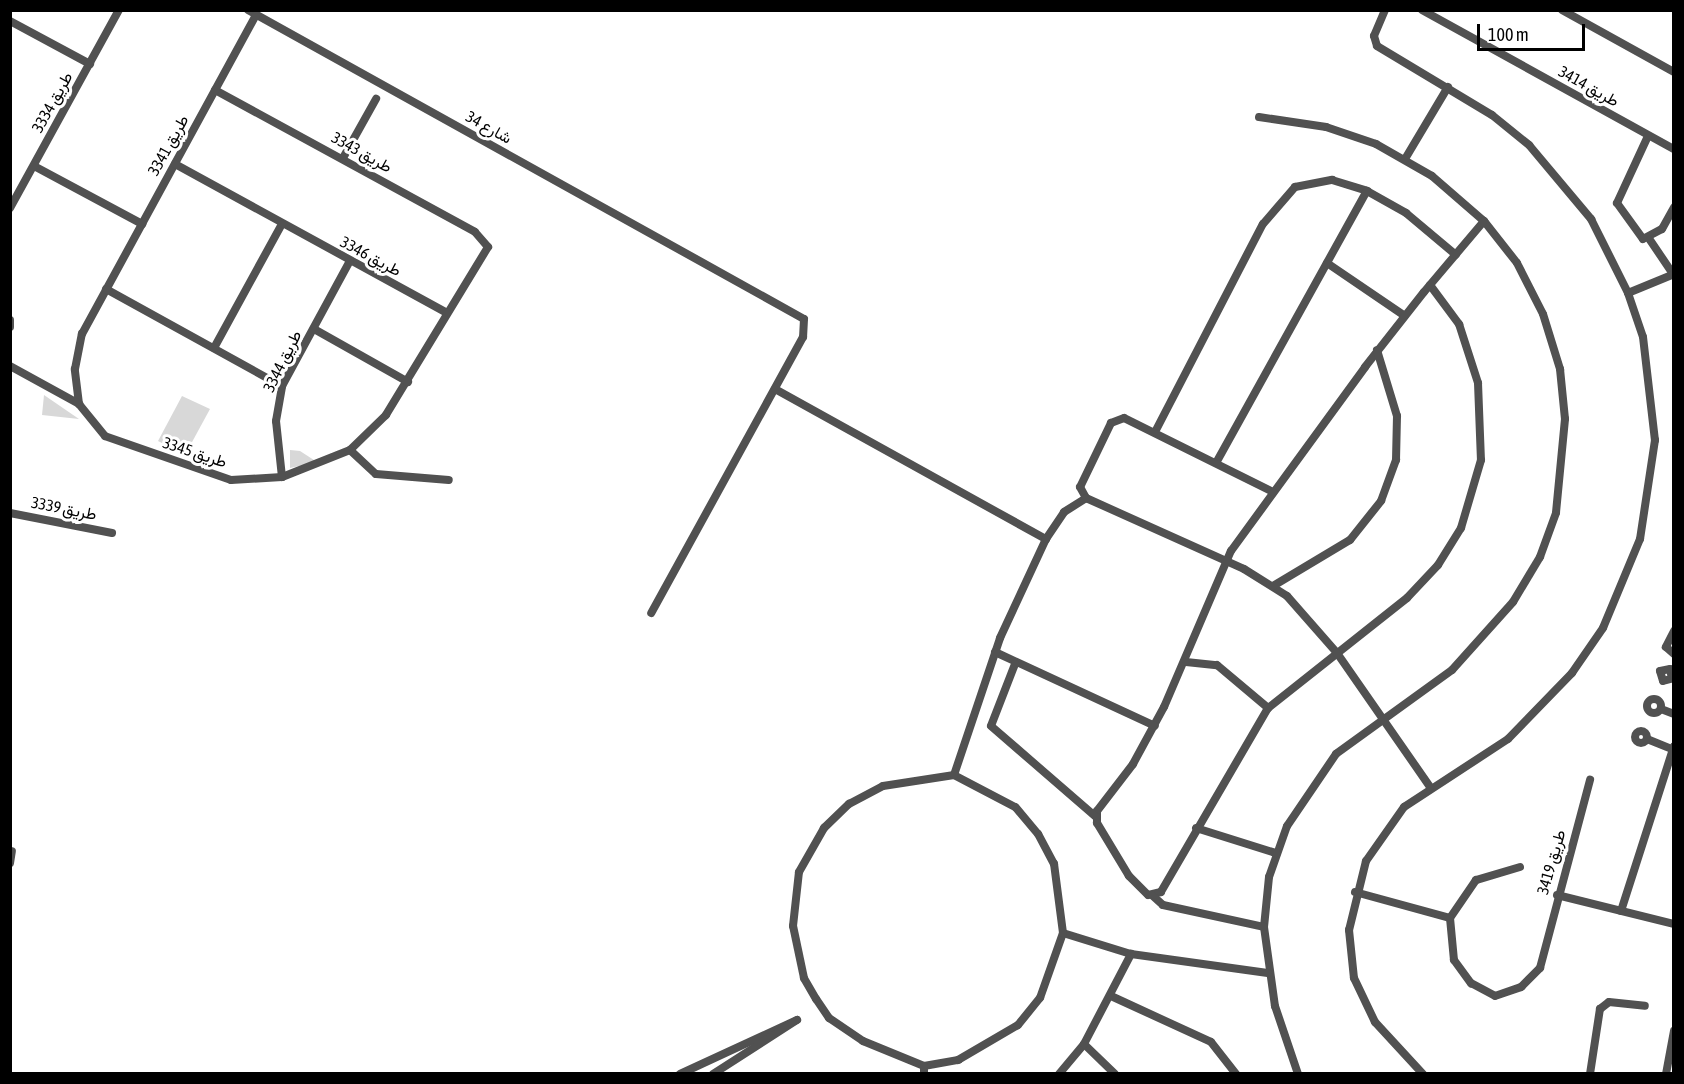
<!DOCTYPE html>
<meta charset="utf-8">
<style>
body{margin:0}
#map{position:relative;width:1684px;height:1084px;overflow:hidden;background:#fff;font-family:"Asap Condensed",Vazirmatn,sans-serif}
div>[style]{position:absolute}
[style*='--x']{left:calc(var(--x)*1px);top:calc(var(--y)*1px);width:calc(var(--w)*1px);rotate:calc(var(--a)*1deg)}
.green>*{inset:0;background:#d8d8d8}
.street>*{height:8px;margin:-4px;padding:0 4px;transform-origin:4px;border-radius:4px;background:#515151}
.street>.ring{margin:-4px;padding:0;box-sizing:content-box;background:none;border:8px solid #515151;border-radius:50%}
span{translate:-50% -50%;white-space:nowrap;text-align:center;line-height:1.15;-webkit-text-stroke:6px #fff;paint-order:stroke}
.street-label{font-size:16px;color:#000}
.frame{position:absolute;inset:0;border:12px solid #000;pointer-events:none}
.scale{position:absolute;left:1477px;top:24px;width:108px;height:27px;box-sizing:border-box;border:3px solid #000;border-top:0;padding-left:8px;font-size:18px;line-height:21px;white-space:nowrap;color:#000;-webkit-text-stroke:4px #fff;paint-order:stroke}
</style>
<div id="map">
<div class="green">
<i style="clip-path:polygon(44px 395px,79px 419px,42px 415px)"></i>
<i style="clip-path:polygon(182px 396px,210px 409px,185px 455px,158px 441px)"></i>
<i style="clip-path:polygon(290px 450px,300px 451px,317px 462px,290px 468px)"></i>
</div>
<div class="street">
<i style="--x:248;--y:10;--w:636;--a:29.06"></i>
<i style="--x:804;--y:319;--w:18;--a:93"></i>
<i style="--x:803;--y:337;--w:315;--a:118.8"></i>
<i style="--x:1385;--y:10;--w:28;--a:113"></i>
<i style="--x:1374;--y:36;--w:10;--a:73"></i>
<i style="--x:1377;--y:46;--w:134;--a:31"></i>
<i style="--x:1492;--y:115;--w:48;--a:39"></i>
<i style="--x:1529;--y:145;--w:97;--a:50"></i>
<i style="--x:1591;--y:219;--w:83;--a:63.4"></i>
<i style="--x:1628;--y:293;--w:46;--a:71.2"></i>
<i style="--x:1643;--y:337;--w:104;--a:83.4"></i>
<i style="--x:1655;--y:440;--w:100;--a:98.6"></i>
<i style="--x:1640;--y:539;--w:96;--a:112.6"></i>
<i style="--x:1603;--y:628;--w:55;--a:124.6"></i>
<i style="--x:1572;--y:673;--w:92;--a:134.1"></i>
<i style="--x:1508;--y:739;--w:124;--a:146.8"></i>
<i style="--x:1404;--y:807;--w:66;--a:125.1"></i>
<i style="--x:1366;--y:861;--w:71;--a:103.8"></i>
<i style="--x:1349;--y:930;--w:48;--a:84.1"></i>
<i style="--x:1354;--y:978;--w:49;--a:64.5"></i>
<i style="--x:1375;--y:1022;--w:71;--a:47.3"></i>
<i style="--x:1422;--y:10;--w:288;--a:28.9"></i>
<i style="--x:1562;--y:10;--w:128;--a:29"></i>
<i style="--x:10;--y:21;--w:91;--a:28.3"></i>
<i style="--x:215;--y:90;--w:296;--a:28.6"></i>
<i style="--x:475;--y:232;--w:20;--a:49"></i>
<i style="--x:488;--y:247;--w:197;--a:121.3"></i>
<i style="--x:386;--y:415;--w:50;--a:135.8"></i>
<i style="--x:350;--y:450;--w:73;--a:158.3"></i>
<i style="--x:282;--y:477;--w:51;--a:176.6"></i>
<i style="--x:231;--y:480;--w:133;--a:-160.8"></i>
<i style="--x:105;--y:436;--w:41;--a:-129.1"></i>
<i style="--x:79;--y:404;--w:35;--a:-97"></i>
<i style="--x:75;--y:369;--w:36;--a:-79"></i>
<i style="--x:82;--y:334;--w:363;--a:-61.4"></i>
<i style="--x:1259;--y:117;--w:68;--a:8.5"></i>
<i style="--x:1326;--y:127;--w:53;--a:18.8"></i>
<i style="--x:1376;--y:144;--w:64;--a:29.7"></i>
<i style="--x:1432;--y:176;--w:69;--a:40.9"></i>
<i style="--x:1484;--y:221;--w:53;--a:51.8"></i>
<i style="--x:1517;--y:263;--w:57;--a:63"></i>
<i style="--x:1543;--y:314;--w:58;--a:72.8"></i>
<i style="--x:1560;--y:369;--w:50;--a:84.3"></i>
<i style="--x:1565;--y:419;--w:94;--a:95.5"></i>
<i style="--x:1556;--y:513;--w:47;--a:110"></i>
<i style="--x:1540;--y:557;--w:52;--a:121"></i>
<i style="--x:1513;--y:602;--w:91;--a:131.9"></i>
<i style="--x:1452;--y:670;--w:143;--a:144.1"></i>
<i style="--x:1336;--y:754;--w:87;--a:124.2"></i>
<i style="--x:1287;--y:826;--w:54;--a:109.4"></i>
<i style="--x:1269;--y:877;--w:50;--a:95.7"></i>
<i style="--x:1264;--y:927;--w:80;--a:82.1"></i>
<i style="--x:1275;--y:1006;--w:72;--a:71.3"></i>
<i style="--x:1648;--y:136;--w:74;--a:114.8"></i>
<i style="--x:1617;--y:203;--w:44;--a:54.2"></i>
<i style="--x:1643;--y:239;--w:21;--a:-28"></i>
<i style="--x:1662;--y:229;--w:25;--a:-61"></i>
<i style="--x:343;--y:158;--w:68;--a:-60.8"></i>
<i style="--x:1405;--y:159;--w:84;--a:-59.2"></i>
<i style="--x:175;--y:164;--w:310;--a:28.7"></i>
<i style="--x:34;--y:166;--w:123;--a:28.2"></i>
<i style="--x:10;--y:208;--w:226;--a:-61.2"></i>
<i style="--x:1650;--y:240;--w:41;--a:55.9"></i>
<i style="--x:1327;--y:263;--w:94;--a:34.2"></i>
<i style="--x:1430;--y:285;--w:49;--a:53.4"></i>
<i style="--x:1459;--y:324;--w:62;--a:72.1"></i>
<i style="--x:1478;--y:383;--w:77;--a:87.8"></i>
<i style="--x:1481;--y:460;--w:71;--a:106.4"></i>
<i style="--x:1461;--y:528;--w:44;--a:121.9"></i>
<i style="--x:1438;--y:565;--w:45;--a:133.2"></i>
<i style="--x:1407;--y:598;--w:177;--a:141.6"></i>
<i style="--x:1268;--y:708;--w:213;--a:120.2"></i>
<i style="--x:1161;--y:892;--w:13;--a:167"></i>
<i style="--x:1148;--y:895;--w:27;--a:-135"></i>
<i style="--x:1129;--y:876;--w:62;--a:-121.1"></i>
<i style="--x:1097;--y:823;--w:12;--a:-90"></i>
<i style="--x:1097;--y:811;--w:59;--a:-52.5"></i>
<i style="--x:1133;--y:764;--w:65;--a:-61.5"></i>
<i style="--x:1164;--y:707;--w:170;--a:-66.8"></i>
<i style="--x:1231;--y:551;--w:228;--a:-53.9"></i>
<i style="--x:1365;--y:367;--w:95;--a:-51.8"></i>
<i style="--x:1424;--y:292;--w:93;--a:-49.8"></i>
<i style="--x:106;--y:289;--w:201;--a:28.9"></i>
<i style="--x:1628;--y:293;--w:50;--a:-22.4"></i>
<i style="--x:10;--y:320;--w:7;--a:90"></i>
<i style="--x:314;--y:329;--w:108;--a:29.4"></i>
<i style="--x:214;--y:348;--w:141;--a:-61.3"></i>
<i style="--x:10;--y:366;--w:79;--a:28.8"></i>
<i style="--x:775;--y:389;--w:310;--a:29"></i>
<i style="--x:1155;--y:432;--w:234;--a:-62.6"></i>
<i style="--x:1263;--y:224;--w:49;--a:-49.1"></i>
<i style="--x:1295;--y:187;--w:38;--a:-11"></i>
<i style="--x:1332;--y:180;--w:37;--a:17"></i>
<i style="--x:1367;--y:191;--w:45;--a:29.4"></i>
<i style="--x:1406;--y:213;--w:65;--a:40"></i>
<i style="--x:350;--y:450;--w:35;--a:43"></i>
<i style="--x:376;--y:474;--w:73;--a:4.7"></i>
<i style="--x:1216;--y:463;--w:311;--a:-61"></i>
<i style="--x:282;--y:477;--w:56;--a:-96.1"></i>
<i style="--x:276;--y:421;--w:36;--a:-80"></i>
<i style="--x:282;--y:386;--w:142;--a:-61.5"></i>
<i style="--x:1273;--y:492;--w:166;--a:-153.6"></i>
<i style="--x:1124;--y:418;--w:14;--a:159"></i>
<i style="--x:1111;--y:423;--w:71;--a:115.8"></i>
<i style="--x:1080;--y:487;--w:13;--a:61"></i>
<i style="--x:1086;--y:498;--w:173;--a:24.2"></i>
<i style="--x:1244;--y:569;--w:51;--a:32.1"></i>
<i style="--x:1287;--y:596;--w:76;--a:48.7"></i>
<i style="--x:1337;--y:653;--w:163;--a:55.2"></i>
<i style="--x:10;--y:513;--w:104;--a:11.1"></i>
<i style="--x:1273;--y:586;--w:90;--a:-30.9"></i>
<i style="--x:1350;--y:540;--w:50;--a:-51.5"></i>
<i style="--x:1381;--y:501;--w:44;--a:-69.9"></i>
<i style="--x:1396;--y:460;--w:44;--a:-88.7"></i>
<i style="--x:1397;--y:416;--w:69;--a:-106.9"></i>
<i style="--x:1674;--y:631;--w:18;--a:117"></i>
<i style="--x:1666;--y:647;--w:11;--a:41"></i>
<i style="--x:995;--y:652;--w:176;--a:24.8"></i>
<i style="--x:1186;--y:662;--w:31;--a:6"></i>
<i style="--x:1217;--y:665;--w:67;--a:40.1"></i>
<i style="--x:1015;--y:664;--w:66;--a:111.2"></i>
<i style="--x:991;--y:726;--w:139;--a:40.9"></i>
<i style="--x:1672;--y:678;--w:9;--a:-103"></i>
<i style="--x:1670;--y:669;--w:10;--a:169"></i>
<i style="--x:1660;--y:671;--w:10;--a:73"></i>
<i style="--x:1663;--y:681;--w:11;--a:-15"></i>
<i class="ring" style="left:1647px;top:699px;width:6px;height:6px"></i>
<i style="--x:1661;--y:709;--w:14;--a:21"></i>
<i class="ring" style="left:1635px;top:731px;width:4px;height:4px"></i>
<i style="--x:1647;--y:739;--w:27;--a:22"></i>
<i style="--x:1196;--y:828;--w:84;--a:17.4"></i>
<i style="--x:10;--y:863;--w:12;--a:-81"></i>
<i style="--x:1520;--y:867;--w:46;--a:163.5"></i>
<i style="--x:1476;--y:880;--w:46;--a:124.4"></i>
<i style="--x:1450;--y:918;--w:42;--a:84.6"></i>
<i style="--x:1454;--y:960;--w:29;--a:54"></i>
<i style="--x:1471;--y:983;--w:27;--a:28"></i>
<i style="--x:1495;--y:996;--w:28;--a:-19"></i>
<i style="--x:1521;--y:987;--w:27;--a:-45"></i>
<i style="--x:1540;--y:968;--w:195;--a:-75.1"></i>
<i style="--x:1355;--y:892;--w:98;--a:15.3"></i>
<i style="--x:1557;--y:895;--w:121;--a:13.9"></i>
<i style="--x:1153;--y:896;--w:13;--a:42"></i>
<i style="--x:1163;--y:905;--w:103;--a:12.3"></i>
<i style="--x:1621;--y:911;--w:173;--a:-72.2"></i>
<i style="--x:1063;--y:933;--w:71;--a:17.2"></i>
<i style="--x:1131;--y:954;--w:138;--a:7.9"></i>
<i style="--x:1111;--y:996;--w:110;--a:24.7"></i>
<i style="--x:1211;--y:1042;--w:41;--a:52"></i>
<i style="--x:1084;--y:1044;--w:43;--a:44.1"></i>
<i style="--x:924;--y:1066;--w:35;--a:-10"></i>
<i style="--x:958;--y:1060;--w:69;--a:-30.3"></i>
<i style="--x:1018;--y:1025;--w:35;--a:-51"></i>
<i style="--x:1040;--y:998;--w:69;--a:-70.5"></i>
<i style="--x:1063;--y:933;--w:70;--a:-97.4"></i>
<i style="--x:1054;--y:864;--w:34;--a:-118"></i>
<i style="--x:1038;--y:834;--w:35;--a:-130"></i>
<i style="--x:1015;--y:807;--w:69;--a:-152.3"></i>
<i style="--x:680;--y:1074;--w:129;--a:-24.8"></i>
<i style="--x:797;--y:1020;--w:100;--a:147.3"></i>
<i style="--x:924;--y:1074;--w:8;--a:-90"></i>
<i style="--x:924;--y:1066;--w:66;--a:-157.7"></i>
<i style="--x:863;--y:1041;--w:41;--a:-145.9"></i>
<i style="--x:829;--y:1018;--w:23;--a:-124"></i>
<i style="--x:816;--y:999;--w:24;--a:-120"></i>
<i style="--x:804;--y:978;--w:53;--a:-101.9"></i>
<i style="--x:793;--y:926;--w:54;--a:-83.7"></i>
<i style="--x:799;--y:872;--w:51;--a:-60.4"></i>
<i style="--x:824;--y:828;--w:35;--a:-44"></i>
<i style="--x:849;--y:804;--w:38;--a:-28"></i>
<i style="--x:883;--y:786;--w:72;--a:-8.8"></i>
<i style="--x:954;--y:775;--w:145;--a:-71.4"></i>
<i style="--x:1000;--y:638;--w:109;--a:-65.1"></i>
<i style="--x:1046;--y:539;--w:32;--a:-56"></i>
<i style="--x:1064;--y:512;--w:26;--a:-32"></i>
<i style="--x:1059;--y:1074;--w:39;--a:-50"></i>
<i style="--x:1084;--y:1044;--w:102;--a:-62.4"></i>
<i style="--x:1590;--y:1074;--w:66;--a:-81.3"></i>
<i style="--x:1600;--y:1009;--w:11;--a:-38"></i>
<i style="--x:1609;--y:1002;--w:36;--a:6"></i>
<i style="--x:1666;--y:1074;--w:44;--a:-79.5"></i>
</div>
<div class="street-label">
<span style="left:1589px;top:86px;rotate:29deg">طريق 3414</span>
<span style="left:52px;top:102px;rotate:-61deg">طريق 3334</span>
<span style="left:489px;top:127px;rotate:29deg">شارع 34</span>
<span style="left:168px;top:145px;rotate:-61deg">طريق 3341</span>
<span style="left:362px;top:152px;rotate:29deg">طريق 3343</span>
<span style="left:371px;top:256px;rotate:28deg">طريق 3346</span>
<span style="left:282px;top:361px;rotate:-64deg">طريق 3344</span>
<span style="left:195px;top:452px;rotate:18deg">طريق 3345</span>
<span style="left:64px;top:508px;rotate:11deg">طريق 3339</span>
<span style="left:1551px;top:862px;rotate:-74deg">طريق 3419</span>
</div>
<div class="frame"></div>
<div class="scale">100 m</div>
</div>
